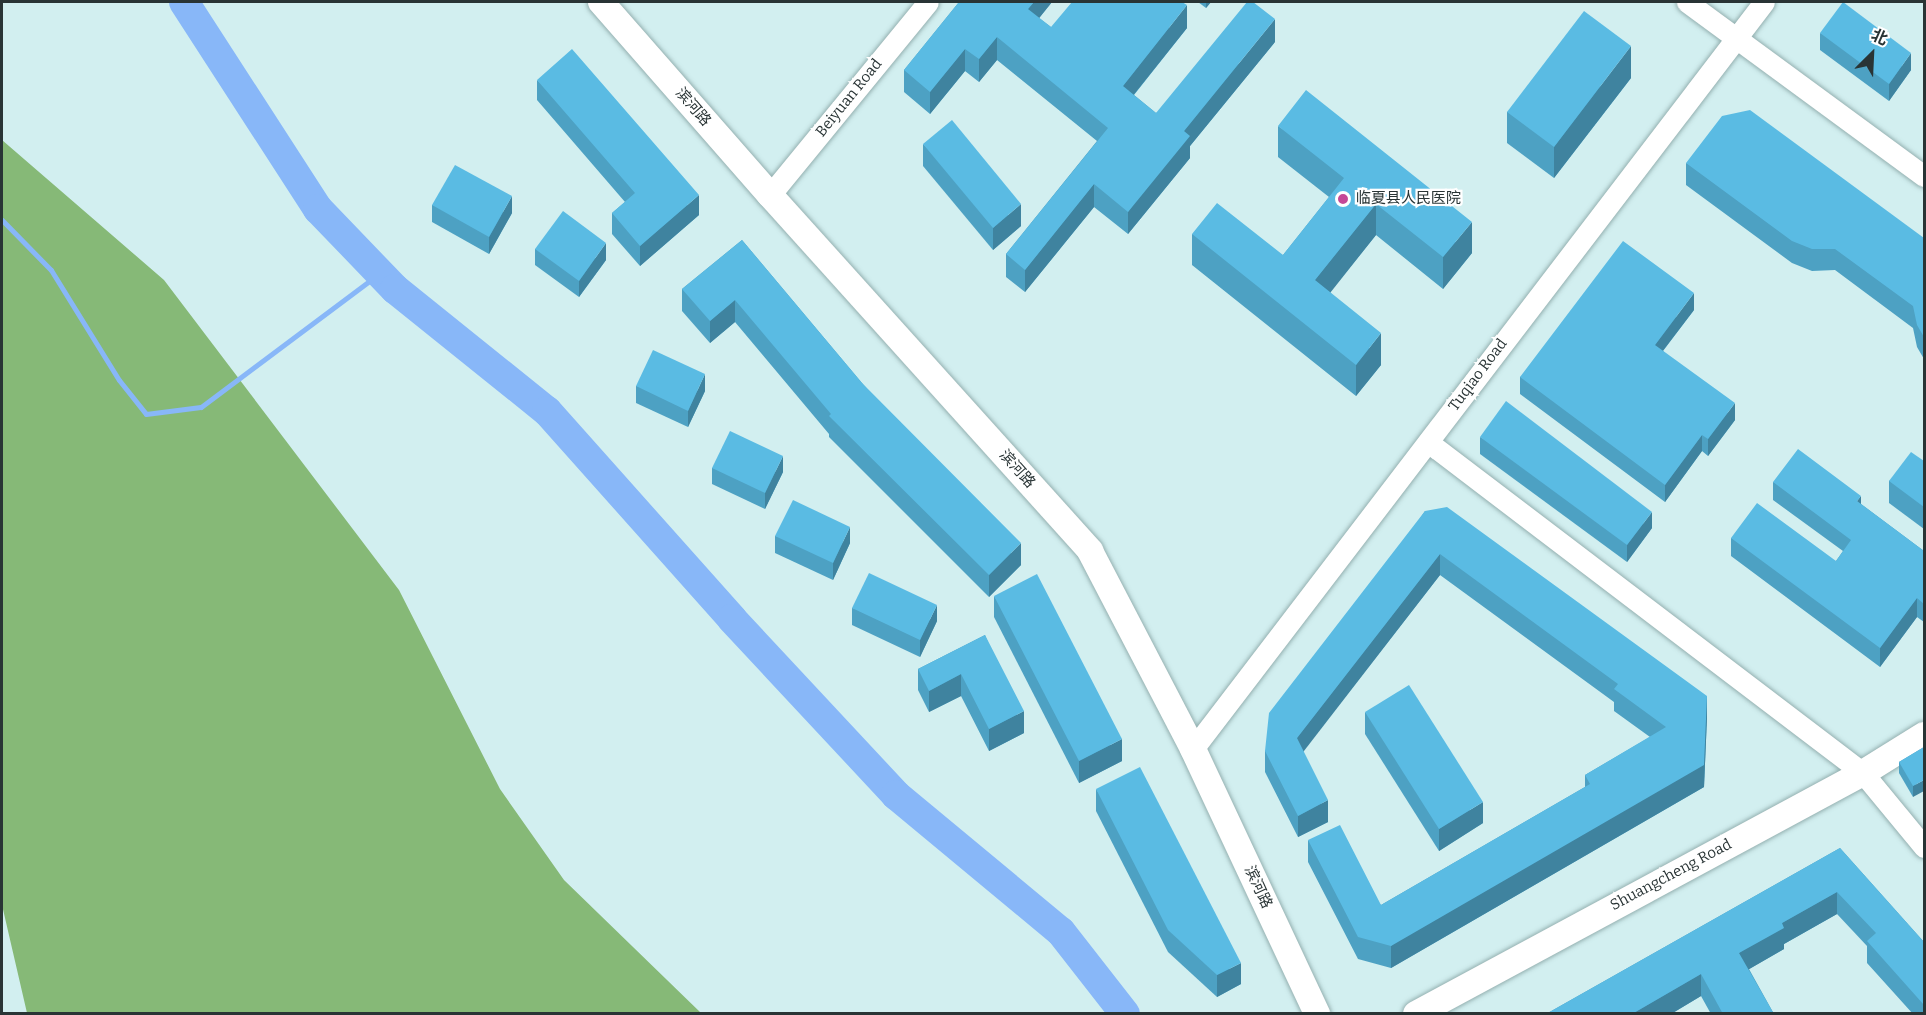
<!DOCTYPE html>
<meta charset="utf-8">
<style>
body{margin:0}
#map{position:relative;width:1926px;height:1015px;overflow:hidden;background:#d2eff0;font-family:Bitter,"Noto Sans SC",serif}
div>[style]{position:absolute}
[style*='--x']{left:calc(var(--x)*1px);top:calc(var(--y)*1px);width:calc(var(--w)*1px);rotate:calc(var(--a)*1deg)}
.forest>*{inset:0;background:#86b977}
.stream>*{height:5px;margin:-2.5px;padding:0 2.5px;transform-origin:2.5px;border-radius:2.5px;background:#88b7f8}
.river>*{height:30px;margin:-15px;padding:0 15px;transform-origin:15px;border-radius:15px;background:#88b7f8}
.roads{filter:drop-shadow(0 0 2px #94b0b0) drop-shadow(0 0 2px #94b0b0)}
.tertiary>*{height:21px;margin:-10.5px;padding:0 10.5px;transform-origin:10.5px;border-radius:10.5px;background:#fff}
.primary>*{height:26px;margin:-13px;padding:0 13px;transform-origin:13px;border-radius:13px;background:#fff}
.wall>*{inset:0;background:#4da1c3}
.shaded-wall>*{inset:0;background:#3f839f}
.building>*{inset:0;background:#5abbe3}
.dots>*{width:16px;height:16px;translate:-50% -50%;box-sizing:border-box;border:3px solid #fff;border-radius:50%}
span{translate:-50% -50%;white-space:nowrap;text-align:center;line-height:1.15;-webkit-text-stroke:4.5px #fff;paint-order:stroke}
.street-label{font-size:15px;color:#293435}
.poi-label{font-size:15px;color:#293435}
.left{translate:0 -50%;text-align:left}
.frame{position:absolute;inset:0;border:3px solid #293435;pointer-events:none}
.north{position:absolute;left:1842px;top:24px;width:60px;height:60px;-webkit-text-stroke:4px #fff;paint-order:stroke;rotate:24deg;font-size:16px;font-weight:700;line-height:24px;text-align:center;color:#293435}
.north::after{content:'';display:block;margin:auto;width:21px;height:27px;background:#293435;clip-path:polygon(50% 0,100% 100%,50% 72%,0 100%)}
</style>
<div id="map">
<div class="forest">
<i style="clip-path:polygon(2px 140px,164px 280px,399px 590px,500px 789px,564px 880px,701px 1013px,27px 1013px,2px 905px)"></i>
</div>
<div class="stream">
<i style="--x:2;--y:220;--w:70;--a:45.6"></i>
<i style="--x:51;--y:270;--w:129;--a:58.3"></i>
<i style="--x:119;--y:380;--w:43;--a:51.5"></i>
<i style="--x:146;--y:414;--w:55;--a:-7.3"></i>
<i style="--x:201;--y:407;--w:224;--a:-36.8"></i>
</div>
<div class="river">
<i style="--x:184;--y:2;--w:247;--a:57.1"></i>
<i style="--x:318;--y:209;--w:111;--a:46.1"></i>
<i style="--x:395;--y:289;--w:195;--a:38.8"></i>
<i style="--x:547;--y:411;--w:278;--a:48.3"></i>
<i style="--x:732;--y:619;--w:241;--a:47"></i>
<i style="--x:896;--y:795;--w:214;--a:39.7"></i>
<i style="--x:1061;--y:932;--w:104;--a:52"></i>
</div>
<div class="roads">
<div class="tertiary">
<i style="--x:1687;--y:2;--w:294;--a:36.3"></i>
<i style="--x:770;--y:195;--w:249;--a:-50.7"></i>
<i style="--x:1428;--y:442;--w:547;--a:37.27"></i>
<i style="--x:1863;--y:773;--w:96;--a:50.5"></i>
<i style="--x:1193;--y:749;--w:940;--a:-52.61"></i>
</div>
<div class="primary">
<i style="--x:601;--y:2;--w:257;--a:48.8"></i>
<i style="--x:770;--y:195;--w:479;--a:48"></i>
<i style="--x:1090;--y:551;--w:223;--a:62.5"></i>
<i style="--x:1193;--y:749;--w:293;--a:64.9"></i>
<i style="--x:1416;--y:1014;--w:508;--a:-28.33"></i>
<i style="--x:1863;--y:773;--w:72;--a:-31.9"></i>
</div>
</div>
<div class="wall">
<i style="clip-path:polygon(959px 2px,1052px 2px,1039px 18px,1051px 27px,1187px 28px,1134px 95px,1156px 113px,1275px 42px,1190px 146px,1190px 158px,1128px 234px,1094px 207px,1025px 292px,1006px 277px,1006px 254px,1097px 141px,997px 60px,979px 82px,965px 71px,930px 114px,904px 92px,904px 70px)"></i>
<i style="clip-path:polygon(1198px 2px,1211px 2px,1206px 8px)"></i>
<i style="clip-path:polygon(1820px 33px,1911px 70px,1889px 101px,1820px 50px)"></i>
<i style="clip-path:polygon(1631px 78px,1554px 178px,1507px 143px,1507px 112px)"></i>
<i style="clip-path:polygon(537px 80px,699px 215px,640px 266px,612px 234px,612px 213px,625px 202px,537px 100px)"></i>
<i style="clip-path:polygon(1278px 126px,1472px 253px,1443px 289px,1376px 235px,1330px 292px,1381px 365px,1356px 396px,1192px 265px,1192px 234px,1283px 255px,1329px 197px,1278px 157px)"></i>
<i style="clip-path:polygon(923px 144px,1021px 226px,993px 250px,923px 166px)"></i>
<i style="clip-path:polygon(1686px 163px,1924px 238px,1924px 359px,1917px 347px,1913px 328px,1835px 270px,1812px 271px,1792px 263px,1686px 185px)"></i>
<i style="clip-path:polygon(432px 205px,512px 213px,489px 254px,432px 222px)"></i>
<i style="clip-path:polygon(742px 240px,862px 383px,1021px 565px,989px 597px,829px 437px,829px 434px,735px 322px,710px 343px,682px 311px,682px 289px)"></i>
<i style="clip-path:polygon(535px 249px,606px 260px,579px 297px,535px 265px)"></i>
<i style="clip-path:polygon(1694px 310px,1663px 351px,1735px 420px,1708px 456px,1702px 451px,1665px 502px,1520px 394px,1520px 377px)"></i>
<i style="clip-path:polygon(636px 386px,705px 391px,688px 427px,636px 403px)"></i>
<i style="clip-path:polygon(1480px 437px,1652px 528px,1627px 562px,1480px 454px)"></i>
<i style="clip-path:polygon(1924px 461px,1924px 529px,1889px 503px,1889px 481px)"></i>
<i style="clip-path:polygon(712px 468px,783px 472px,765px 509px,712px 484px)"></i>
<i style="clip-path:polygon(1773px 482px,1861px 504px,1924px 551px,1924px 622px,1917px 617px,1880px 667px,1731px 556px,1731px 538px,1836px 561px,1843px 551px,1773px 500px)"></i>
<i style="clip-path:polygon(1425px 511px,1707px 717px,1704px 787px,1391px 968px,1358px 959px,1308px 862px,1308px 840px,1381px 905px,1585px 787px,1585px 775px,1650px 737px,1614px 711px,1614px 702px,1440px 575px,1303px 751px,1328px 822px,1298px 837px,1265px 772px,1265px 751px)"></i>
<i style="clip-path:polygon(775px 536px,850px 543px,833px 580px,775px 553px)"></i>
<i style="clip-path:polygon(994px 596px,1122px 761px,1079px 783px,994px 617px)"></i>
<i style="clip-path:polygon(852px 608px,937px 621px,920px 657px,852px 625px)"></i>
<i style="clip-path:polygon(985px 635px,1024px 733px,989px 751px,961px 696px,929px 712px,918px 690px,918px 669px)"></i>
<i style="clip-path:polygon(1365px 712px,1483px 823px,1439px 851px,1365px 734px)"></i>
<i style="clip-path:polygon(1924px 747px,1913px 797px,1899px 773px,1899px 762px)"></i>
<i style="clip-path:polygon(1096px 789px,1241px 984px,1217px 997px,1168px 952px,1096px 811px)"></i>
<i style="clip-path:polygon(1840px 848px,1924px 942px,1924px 1014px,1913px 1014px,1867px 963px,1867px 946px,1837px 914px,1784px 944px,1784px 949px,1749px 969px,1774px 1014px,1711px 1014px,1701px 996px,1671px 1014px,1546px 1014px)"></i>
</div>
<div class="shaded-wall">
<i style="clip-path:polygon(1034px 2px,1052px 2px,1028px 32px,1028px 9px)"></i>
<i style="clip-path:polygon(1206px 2px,1211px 2px,1206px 8px)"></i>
<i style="clip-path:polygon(1187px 5px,1187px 28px,1123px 108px,1123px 86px)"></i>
<i style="clip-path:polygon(1275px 19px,1275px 42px,1190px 146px,1190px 158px,1128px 234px,1128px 212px,1184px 131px)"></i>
<i style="clip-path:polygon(997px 37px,997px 60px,979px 82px,979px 59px)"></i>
<i style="clip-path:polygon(1631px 46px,1631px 78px,1554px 178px,1554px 147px)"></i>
<i style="clip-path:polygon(965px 49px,965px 71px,930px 114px,930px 92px)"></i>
<i style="clip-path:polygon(1911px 53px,1911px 70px,1889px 101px,1889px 84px)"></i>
<i style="clip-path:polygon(1094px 184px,1094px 207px,1025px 292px,1025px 270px)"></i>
<i style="clip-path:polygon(699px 195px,699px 215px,640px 266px,640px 246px)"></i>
<i style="clip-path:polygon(512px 196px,512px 213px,489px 254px,489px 237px)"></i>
<i style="clip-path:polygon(1021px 204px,1021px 226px,993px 250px,993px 228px)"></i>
<i style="clip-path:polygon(1376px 204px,1376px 235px,1315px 312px,1315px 280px)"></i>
<i style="clip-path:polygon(1472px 222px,1472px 253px,1443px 289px,1443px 257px)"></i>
<i style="clip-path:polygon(606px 243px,606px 260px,579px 297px,579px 281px)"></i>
<i style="clip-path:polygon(1694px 293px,1694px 310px,1655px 361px,1655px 345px)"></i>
<i style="clip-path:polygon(735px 300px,735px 322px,710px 343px,710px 321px)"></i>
<i style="clip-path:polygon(1381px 333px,1381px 365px,1356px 396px,1356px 365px)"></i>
<i style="clip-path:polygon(705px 374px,705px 391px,688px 427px,688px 411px)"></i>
<i style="clip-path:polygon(1735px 403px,1735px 420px,1708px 456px,1708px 439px)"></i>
<i style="clip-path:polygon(1702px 435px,1702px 451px,1665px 502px,1665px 485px)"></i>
<i style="clip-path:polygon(783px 456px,783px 472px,765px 509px,765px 493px)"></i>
<i style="clip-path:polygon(1861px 496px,1861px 514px,1857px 501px)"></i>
<i style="clip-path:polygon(1652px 512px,1652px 528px,1627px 562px,1627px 545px)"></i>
<i style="clip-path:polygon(850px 527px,850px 543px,833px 580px,833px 563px)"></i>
<i style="clip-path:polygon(1021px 543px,1021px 565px,989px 597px,989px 575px)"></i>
<i style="clip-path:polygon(1440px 554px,1440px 575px,1297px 760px,1297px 738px)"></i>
<i style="clip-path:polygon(1917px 598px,1917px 617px,1880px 667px,1880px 648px)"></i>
<i style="clip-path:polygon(937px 605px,937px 621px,920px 657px,920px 640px)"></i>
<i style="clip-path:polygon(961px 674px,961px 696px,929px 712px,929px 691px)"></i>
<i style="clip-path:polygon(1707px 696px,1707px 717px,1704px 787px,1391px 968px,1391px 946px)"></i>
<i style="clip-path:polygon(1024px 711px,1024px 733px,989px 751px,989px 729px)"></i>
<i style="clip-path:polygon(1122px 739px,1122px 761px,1079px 783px,1079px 761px)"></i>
<i style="clip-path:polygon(1924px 780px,1924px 791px,1913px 797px,1913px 786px)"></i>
<i style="clip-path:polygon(1328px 800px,1328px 822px,1298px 837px,1298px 816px)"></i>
<i style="clip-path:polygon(1483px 802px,1483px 823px,1439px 851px,1439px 829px)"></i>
<i style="clip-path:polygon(1837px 892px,1837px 914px,1784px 944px,1784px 949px,1739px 975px,1739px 953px,1782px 923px)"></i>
<i style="clip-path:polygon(1241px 963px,1241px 984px,1217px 997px,1217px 975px)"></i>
<i style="clip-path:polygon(1701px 974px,1701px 996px,1671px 1014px,1632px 1014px)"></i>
</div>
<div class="building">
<i style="clip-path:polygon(959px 2px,1034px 2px,1028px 9px,1051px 27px,1072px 2px,1182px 2px,1187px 5px,1123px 86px,1156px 113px,1247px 2px,1253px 2px,1275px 19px,1184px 131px,1190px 136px,1128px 212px,1094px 184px,1025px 270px,1006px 254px,1108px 128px,997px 37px,979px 59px,965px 49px,930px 92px,904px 70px)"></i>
<i style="clip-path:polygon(1843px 2px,1911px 53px,1889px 84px,1820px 33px)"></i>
<i style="clip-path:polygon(1584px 11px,1631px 46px,1554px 147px,1507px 112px)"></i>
<i style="clip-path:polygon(572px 49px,699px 195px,640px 246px,612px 213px,635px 193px,537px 80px)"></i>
<i style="clip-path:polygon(1306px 90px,1472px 222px,1443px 257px,1376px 204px,1315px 280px,1381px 333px,1356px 365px,1192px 234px,1217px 203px,1283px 255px,1344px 178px,1278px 126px)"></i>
<i style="clip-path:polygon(1750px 110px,1924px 238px,1924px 337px,1917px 325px,1913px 306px,1835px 249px,1812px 249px,1792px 241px,1686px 163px,1722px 116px)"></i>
<i style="clip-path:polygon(952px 120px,1021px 204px,993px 228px,923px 144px)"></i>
<i style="clip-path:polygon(455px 165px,512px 196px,489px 237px,432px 205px)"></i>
<i style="clip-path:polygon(563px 211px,606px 243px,579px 281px,535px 249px)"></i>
<i style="clip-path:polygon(742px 240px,862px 383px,1021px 543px,989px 575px,829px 416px,831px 414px,735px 300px,710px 321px,682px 289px)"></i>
<i style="clip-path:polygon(1623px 241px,1694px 293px,1655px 345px,1735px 403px,1708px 439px,1702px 435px,1665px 485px,1520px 377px)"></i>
<i style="clip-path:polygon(653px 350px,705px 374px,688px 411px,636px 386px)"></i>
<i style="clip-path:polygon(1506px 401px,1652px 512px,1627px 545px,1480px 437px)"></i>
<i style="clip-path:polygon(730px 431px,783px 456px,765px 493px,712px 468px)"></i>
<i style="clip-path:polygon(1798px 449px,1861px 496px,1857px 501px,1924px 551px,1924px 604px,1917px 598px,1880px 648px,1731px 538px,1757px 503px,1836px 561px,1851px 540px,1773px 482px)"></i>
<i style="clip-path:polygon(1911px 452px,1924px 461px,1924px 507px,1889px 481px)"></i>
<i style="clip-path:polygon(793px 500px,850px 527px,833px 563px,775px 536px)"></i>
<i style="clip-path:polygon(1447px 507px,1707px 696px,1704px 765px,1391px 946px,1358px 937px,1308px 840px,1340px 825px,1381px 905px,1590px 784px,1585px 775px,1666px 727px,1614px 689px,1618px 684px,1440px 554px,1297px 738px,1328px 800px,1298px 816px,1265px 751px,1269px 713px,1425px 511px)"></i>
<i style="clip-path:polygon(869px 573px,937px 605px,920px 640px,852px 608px)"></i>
<i style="clip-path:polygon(1037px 574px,1122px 739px,1079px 761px,994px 596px)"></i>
<i style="clip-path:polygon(985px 635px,1024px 711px,989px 729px,961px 674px,929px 691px,918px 669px)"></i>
<i style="clip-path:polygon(1409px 685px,1483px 802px,1439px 829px,1365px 712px)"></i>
<i style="clip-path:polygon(1924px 747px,1924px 780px,1913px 786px,1899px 762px)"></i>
<i style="clip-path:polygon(1140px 767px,1241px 963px,1217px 975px,1168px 930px,1096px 789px)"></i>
<i style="clip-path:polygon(1840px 848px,1924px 942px,1924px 1005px,1867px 941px,1876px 933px,1837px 892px,1782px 923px,1784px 928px,1739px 953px,1774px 1014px,1723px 1014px,1701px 974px,1632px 1014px,1546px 1014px)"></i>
</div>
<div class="dots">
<i style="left:1343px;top:199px;background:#c54897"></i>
</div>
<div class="street-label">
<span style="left:849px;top:98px;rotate:-51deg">Beiyuan Road</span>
<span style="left:693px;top:107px;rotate:49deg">滨河路</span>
<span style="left:1478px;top:375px;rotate:-53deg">Tuqiao Road</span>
<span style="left:1017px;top:469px;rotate:48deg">滨河路</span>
<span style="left:1671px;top:875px;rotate:-28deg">Shuangcheng Road</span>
<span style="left:1258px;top:887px;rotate:65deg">滨河路</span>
</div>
<div class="poi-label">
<span class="left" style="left:1356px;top:199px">临夏县人民医院</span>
</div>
<div class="frame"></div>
<div class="north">北</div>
</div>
